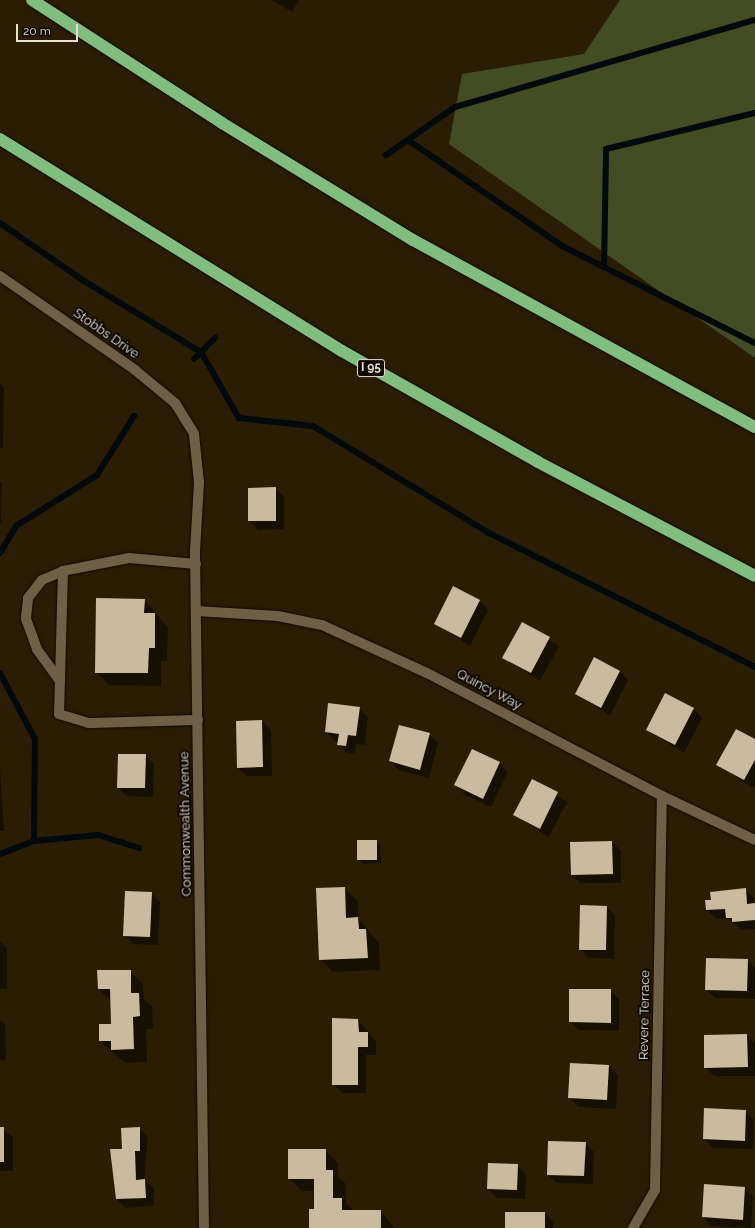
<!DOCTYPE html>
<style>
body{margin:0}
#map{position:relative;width:755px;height:1228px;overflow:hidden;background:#2a1d04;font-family:Raleway,sans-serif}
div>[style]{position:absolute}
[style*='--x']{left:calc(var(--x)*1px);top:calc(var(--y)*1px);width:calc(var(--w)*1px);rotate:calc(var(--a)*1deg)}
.green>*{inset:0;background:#424d23}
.shadow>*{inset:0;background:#0007}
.stream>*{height:6px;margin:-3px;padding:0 3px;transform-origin:3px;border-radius:3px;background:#00090b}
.building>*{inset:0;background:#cbbb9e}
.roads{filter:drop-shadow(0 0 1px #120700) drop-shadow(0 0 1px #120700)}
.lane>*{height:10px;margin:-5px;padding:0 5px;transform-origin:5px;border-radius:5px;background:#6e5f45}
.street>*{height:10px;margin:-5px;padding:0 5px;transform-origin:5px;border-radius:5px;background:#6e5f45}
.highway>*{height:12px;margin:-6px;padding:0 6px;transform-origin:6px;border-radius:6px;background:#81bd7f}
span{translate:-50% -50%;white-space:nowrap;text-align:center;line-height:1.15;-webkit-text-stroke:4px #0e0902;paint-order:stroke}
.shield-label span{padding:1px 3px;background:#0e0902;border:1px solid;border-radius:3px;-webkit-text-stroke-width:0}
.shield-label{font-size:12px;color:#e8dfd1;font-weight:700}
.street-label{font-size:13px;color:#e8dfd1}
.scale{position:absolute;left:16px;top:24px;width:62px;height:18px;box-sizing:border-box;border:2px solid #e8dfd1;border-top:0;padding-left:5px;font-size:12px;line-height:14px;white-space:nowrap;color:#e8dfd1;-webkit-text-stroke:3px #0e0902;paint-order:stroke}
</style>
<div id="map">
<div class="green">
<i style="clip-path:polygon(620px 0,755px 0,755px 358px,449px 144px,462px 74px,584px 54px)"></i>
</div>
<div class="shadow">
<i style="clip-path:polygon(272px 0,299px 0,292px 12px)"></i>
<i style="clip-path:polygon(0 383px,4px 387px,3px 448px,0 448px)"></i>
<i style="clip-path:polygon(0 481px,2px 482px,1px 523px,0 523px)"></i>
<i style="clip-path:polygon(275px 488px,284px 497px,284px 529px,258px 530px,249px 521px)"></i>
<i style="clip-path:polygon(144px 600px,168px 627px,167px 661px,161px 661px,161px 686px,109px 685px,96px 672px)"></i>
<i style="clip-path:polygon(480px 601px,488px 610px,470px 646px,435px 623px)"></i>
<i style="clip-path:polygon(522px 623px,559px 646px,540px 681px,504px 658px)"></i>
<i style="clip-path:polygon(620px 671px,628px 680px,610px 716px,576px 694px)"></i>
<i style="clip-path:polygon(359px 708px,368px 717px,365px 745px,356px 744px,355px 754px,347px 753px,326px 732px)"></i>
<i style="clip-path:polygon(694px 709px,702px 718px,684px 753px,647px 730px)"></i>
<i style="clip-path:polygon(262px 721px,271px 730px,272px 776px,247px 776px,238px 768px,237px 722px)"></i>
<i style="clip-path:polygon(429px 734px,438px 743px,429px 778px,399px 770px,390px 761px)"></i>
<i style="clip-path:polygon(755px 741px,755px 785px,753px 788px,718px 764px)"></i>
<i style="clip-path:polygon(145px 755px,154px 764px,153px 797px,127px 796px,118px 788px)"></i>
<i style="clip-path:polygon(499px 763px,508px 772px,491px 807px,464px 794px,456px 785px)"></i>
<i style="clip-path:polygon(0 768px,4px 831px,0 831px)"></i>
<i style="clip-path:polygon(532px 780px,567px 802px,549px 837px,514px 815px)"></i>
<i style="clip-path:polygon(376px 841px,380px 845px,381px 863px,363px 864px,358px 860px)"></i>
<i style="clip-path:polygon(612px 842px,621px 851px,621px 883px,580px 883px,572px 875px,571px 843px)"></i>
<i style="clip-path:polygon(344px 888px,358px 901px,358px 918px,379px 943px,380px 970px,333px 972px,320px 959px)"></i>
<i style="clip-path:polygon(746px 890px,754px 898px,755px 929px,742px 930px,727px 918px,716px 919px,707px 910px,706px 901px)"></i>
<i style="clip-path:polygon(151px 893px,160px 902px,158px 945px,133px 944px,124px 935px)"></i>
<i style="clip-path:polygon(607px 907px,615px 916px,614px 959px,589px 958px,580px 949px)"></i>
<i style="clip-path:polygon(0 941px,7px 948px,7px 989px,0 989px)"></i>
<i style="clip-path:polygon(747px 960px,755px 968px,755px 999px,715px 998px,706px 989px)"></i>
<i style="clip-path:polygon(130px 971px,143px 984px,144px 999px,152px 1007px,153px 1029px,146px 1029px,147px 1062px,126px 1063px,100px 1041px,112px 1025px,111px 1001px,99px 989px)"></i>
<i style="clip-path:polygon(610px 990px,619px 999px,619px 1031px,579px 1030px,570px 1022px)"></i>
<i style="clip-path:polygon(333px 1019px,358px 1020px,376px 1042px,376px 1055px,366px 1055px,366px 1093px,342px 1093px,333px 1084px)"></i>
<i style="clip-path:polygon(0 1020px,5px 1024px,6px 1060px,0 1060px)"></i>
<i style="clip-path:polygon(747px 1035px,755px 1043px,755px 1076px,714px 1076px,705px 1067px)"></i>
<i style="clip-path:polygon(609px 1066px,618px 1075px,616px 1109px,578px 1107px,570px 1098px)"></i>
<i style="clip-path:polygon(745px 1111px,754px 1120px,753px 1149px,713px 1148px,704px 1139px)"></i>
<i style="clip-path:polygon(0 1128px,13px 1137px,13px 1171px,0 1171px)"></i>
<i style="clip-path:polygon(139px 1128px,148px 1137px,144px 1180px,154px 1189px,154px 1206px,126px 1208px,117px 1199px,123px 1150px)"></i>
<i style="clip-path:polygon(585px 1143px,594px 1152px,593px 1184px,556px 1183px,548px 1174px)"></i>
<i style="clip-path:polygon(325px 1150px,338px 1163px,338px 1177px,346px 1184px,346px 1203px,354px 1211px,381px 1211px,394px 1228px,312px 1228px,314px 1191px,302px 1191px,289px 1178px)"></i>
<i style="clip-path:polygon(517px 1165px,526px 1174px,525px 1199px,497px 1198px,488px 1189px)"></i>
<i style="clip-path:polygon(744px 1188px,753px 1197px,751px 1228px,711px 1226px,703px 1217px)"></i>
<i style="clip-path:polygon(545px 1213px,553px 1222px,553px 1228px,506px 1228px)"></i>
</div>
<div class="stream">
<i style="--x:408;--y:140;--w:187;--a:34.5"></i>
<i style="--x:562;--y:246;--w:216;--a:26.7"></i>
<i style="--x:386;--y:155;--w:84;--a:-34.8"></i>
<i style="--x:455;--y:107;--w:312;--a:-16.2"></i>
<i style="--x:0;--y:223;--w:102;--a:34.6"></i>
<i style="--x:84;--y:281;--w:137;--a:31.3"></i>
<i style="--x:201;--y:352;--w:76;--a:60.1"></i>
<i style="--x:239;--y:418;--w:74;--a:6.2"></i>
<i style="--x:313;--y:426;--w:204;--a:31.3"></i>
<i style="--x:487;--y:532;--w:300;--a:26.7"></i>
<i style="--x:604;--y:267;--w:118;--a:-89"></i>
<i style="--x:606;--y:149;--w:153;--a:-13.6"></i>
<i style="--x:194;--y:359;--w:30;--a:-45"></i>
<i style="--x:0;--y:553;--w:31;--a:-59"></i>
<i style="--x:16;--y:526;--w:96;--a:-32.2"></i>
<i style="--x:97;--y:475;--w:70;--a:-57.9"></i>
<i style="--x:0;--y:673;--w:75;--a:62.1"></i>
<i style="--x:35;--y:739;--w:102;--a:90.6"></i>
<i style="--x:34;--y:841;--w:36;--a:159"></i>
<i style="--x:34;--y:841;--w:64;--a:-5.4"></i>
<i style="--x:98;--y:835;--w:43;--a:17.6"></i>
</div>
<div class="building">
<i style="clip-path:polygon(276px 487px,276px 521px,248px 521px,248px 488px)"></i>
<i style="clip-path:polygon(453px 586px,480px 600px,461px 638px,434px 624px)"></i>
<i style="clip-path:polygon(96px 598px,145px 599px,144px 613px,155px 613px,155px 648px,149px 648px,148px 673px,95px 673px)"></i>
<i style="clip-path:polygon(522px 622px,550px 637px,531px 673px,502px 658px)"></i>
<i style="clip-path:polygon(594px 657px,620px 671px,601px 708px,575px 694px)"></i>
<i style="clip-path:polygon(665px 693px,694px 708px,675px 745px,646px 730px)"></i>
<i style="clip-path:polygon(328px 703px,360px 707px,356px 736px,348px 735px,346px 746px,337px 745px,339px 734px,325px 732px)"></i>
<i style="clip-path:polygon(262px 720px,263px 767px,237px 768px,236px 721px)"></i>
<i style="clip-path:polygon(399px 725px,430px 733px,420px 770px,389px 761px)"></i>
<i style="clip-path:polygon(736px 729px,755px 739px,755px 760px,744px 780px,716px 765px)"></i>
<i style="clip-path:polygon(472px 749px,500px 762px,483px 799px,454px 785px)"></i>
<i style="clip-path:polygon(118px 754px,146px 754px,145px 788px,117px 788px)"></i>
<i style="clip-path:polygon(532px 779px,558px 792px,540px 829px,513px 815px)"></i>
<i style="clip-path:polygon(357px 840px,377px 840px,377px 860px,357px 860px)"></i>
<i style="clip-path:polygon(612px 841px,613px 874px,571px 875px,570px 842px)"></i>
<i style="clip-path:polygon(345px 887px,346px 918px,358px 917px,359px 929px,366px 929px,368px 958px,319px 960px,316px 888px)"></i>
<i style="clip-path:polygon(746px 888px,747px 904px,755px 903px,755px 920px,732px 922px,732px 918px,726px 918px,725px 909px,706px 910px,705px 900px,711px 900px,710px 892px)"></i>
<i style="clip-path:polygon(125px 891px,152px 892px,150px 937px,123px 936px)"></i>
<i style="clip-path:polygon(580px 905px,607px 906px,606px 950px,579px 950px)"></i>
<i style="clip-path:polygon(706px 958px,748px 959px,747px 991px,705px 990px)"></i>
<i style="clip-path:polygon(97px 970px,131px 970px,131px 993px,139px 993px,140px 1016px,133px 1017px,134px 1049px,111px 1050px,111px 1041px,99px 1041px,99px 1024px,111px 1024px,110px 989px,98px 989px)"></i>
<i style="clip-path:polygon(569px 989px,611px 989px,611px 1023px,569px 1022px)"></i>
<i style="clip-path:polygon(332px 1018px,358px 1019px,359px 1032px,368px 1032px,368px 1047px,358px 1047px,358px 1085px,332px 1085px)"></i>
<i style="clip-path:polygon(747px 1034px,748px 1067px,704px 1068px,704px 1035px)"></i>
<i style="clip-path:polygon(570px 1063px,609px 1065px,607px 1100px,568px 1098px)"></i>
<i style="clip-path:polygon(704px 1108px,746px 1110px,745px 1141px,703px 1139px)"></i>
<i style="clip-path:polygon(0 1127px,4px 1127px,4px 1162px,0 1162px)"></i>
<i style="clip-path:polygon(140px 1127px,140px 1151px,135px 1151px,136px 1180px,145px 1179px,146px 1198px,116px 1199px,110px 1149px,122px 1149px,121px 1128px)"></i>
<i style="clip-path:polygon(548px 1141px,586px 1142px,584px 1176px,547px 1175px)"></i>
<i style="clip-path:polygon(288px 1149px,326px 1149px,326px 1170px,333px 1170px,333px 1198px,342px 1198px,342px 1210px,381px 1210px,381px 1228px,309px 1228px,309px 1209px,314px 1209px,314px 1179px,288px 1179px)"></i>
<i style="clip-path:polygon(488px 1163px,518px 1164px,517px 1190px,487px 1189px)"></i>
<i style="clip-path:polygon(704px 1184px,745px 1187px,743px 1220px,702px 1217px)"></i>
<i style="clip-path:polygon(505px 1212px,545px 1212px,545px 1228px,505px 1228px)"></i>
</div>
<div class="roads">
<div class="lane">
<i style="--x:196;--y:564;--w:67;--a:-174.9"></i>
<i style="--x:129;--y:558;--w:67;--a:168.9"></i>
<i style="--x:63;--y:571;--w:143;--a:91.6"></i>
<i style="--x:59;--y:714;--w:31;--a:17"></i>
<i style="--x:89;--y:723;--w:109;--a:-1.6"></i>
<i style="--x:60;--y:681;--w:39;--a:-126"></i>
<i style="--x:37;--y:649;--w:33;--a:-110"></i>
<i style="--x:26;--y:618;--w:20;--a:-84"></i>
<i style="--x:28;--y:598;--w:23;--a:-52"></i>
<i style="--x:42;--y:580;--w:23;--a:-23"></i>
</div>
<div class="street">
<i style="--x:0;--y:276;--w:165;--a:34.8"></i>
<i style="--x:135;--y:370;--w:52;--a:39.5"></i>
<i style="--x:175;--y:403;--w:36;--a:58"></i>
<i style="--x:194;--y:434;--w:48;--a:84.1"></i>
<i style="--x:199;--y:482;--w:70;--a:93.3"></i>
<i style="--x:195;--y:552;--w:676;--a:89.24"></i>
<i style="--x:196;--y:611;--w:82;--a:3.5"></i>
<i style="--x:278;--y:616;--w:45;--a:11.6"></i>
<i style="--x:322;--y:625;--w:115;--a:24.6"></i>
<i style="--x:427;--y:673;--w:265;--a:27.6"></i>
<i style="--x:662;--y:796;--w:103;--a:25.3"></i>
<i style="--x:633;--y:1228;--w:44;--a:-59.9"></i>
<i style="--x:655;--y:1190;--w:394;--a:-89"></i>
</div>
<div class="highway">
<i style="--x:32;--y:0;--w:226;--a:32.9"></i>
<i style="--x:222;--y:123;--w:224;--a:31.5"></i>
<i style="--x:413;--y:240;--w:390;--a:28.7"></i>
<i style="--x:0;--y:139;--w:402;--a:31.8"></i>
<i style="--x:342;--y:351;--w:225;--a:29.5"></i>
<i style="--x:538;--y:462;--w:245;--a:27.7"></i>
</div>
</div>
<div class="shield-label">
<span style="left:371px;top:368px">I 95</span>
</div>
<div class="street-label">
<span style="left:106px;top:334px;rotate:35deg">Stobbs Drive</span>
<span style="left:489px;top:690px;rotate:28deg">Quincy Way</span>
<span style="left:186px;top:824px;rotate:-91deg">Commonwealth Avenue</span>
<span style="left:645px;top:1015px;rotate:-89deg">Revere Terrace</span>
</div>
<div class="scale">20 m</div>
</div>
